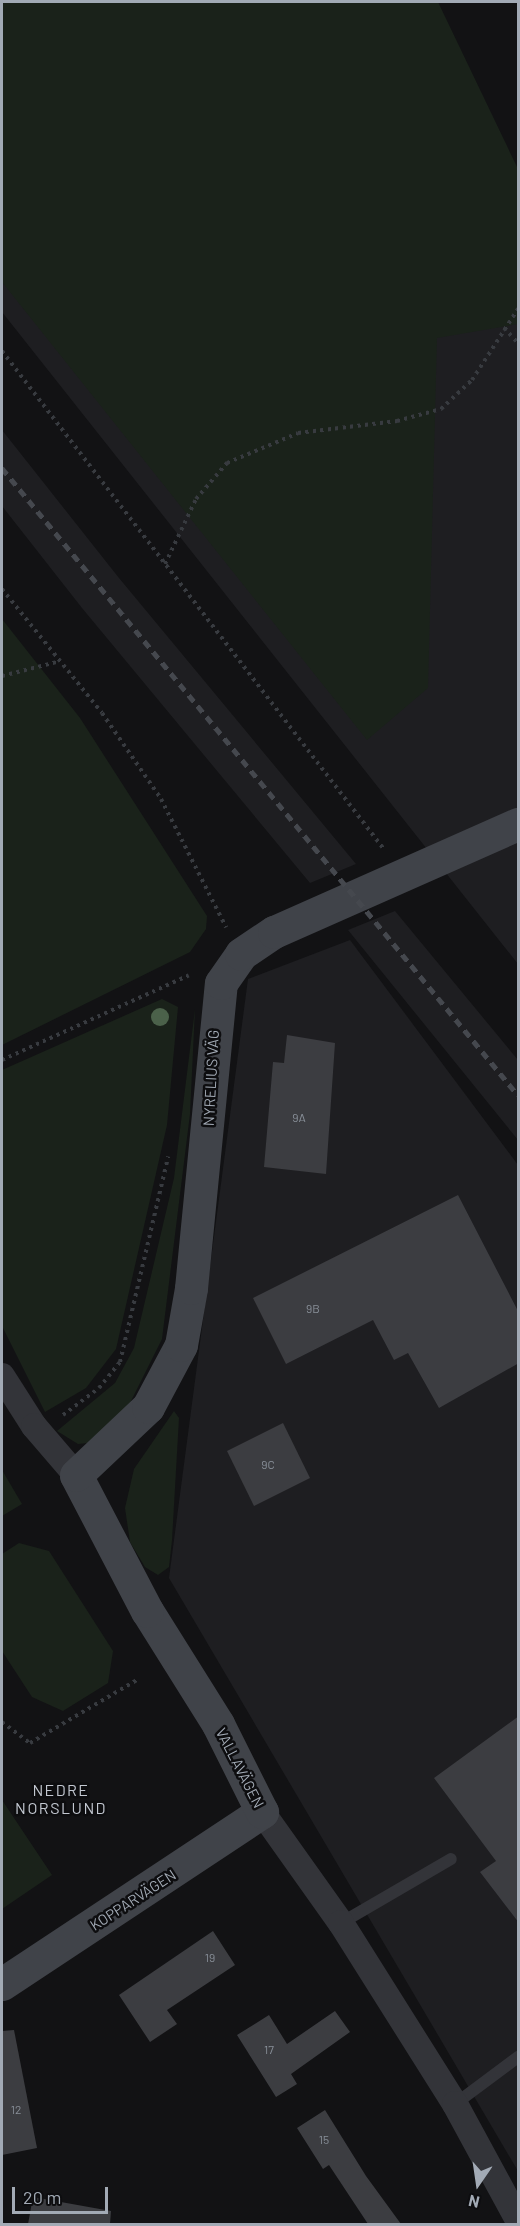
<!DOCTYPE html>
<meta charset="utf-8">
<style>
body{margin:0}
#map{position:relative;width:520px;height:2226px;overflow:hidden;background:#121214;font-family:Barlow,sans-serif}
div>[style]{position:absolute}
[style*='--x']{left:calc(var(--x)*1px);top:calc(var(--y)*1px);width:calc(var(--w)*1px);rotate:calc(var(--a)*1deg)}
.built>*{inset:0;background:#1e1e21}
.green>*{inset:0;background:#1a221a}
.building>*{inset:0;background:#3c3d41}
.path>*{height:4px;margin-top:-2px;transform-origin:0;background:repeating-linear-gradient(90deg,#383b40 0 3px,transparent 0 7.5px)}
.lane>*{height:12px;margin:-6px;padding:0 6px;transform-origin:6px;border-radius:6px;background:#333439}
.street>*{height:26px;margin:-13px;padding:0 13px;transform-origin:13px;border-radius:13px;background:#333439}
.secondary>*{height:33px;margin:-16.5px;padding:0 16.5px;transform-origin:16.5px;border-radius:16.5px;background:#404349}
.rail>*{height:4.5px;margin-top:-2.25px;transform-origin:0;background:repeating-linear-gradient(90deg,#45484e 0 8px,transparent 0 14px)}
.trees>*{width:18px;height:18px;margin:-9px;border-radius:50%;background:#4b614a}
span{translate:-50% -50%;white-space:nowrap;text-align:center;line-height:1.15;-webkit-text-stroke:5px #0d0d0f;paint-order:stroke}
.number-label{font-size:12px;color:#888f98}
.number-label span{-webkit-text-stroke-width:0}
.street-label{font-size:15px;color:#a2aab5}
.neighbourhood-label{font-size:16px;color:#c3c8d1;letter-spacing:1.5px}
.frame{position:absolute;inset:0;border:3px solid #a2aab5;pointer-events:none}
.north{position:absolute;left:448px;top:2154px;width:60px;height:60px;-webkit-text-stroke:4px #0d0d0f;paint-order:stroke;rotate:193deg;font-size:16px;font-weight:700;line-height:24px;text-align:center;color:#a2aab5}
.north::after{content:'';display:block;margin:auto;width:21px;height:27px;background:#a2aab5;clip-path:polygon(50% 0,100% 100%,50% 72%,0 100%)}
.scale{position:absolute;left:12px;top:2187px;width:96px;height:27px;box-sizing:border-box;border:3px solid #a2aab5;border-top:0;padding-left:8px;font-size:18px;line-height:21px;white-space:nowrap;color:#a2aab5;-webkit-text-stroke:4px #0d0d0f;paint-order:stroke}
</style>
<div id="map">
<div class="built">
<i style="clip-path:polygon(2px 2px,518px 182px,518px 964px,2px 312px)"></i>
<i style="clip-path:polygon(2px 430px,119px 578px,356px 864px,310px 883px,82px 608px,2px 506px)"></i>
<i style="clip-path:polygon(395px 911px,518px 1060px,518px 1140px,348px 930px)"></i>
<i style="clip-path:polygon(350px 940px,518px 1165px,518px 2171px,169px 1578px,248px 979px)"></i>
</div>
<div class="green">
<i style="clip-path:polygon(2px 2px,438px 2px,518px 169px,518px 324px,437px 338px,428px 688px,367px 740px,2px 282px)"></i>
<i style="clip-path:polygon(2px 619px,80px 718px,207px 916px,206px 929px,190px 952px,2px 1045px)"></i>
<i style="clip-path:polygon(162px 999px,178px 1007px,167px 1125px,116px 1349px,86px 1388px,45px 1412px,2px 1326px,2px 1070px)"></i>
<i style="clip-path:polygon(195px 1009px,190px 1114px,162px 1339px,125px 1413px,87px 1443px,78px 1444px,57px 1431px,115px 1383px,134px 1348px,174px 1178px)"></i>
<i style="clip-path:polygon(174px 1411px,179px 1418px,172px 1540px,169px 1567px,158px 1575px,145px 1567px,130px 1542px,125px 1508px,134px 1469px)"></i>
<i style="clip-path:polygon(2px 1470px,22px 1504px,2px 1516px)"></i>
<i style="clip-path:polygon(19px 1543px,49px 1551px,113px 1651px,108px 1683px,63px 1711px,32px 1697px,2px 1651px,2px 1554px)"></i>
<i style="clip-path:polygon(2px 1800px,52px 1875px,2px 1909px)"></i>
</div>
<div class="building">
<i style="clip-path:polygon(287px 1035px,335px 1043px,326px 1174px,264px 1167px,273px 1062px,284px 1063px)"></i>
<i style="clip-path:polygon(458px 1195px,519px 1313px,519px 1363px,439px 1408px,408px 1353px,394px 1360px,373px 1320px,286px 1364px,253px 1298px)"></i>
<i style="clip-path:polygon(283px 1423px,310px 1478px,254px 1506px,227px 1451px)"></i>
<i style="clip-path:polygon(519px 1716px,519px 1923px,480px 1872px,496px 1861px,434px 1778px)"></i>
<i style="clip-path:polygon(213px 1931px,235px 1965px,167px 2010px,177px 2024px,150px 2042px,119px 1995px)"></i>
<i style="clip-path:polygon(335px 2011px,350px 2032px,291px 2074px,297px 2084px,276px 2097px,237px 2035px,269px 2015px,287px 2044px)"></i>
<i style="clip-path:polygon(14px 2030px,37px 2148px,2px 2155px,2px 2031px)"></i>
<i style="clip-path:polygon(325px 2110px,366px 2176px,401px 2224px,368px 2224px,329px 2165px,323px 2169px,297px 2128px)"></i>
<i style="clip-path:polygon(33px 2197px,111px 2211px,110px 2224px,28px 2224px)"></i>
</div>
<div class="path">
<i style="--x:504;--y:328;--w:21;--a:47"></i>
<i style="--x:2;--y:351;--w:626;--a:52.53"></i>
<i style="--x:165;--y:564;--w:72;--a:-64.5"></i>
<i style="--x:196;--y:499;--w:48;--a:-49.3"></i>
<i style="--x:227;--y:463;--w:77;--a:-22.9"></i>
<i style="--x:298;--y:433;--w:100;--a:-6.9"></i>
<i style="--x:397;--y:421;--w:46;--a:-15.3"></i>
<i style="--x:441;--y:409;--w:42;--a:-43.1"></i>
<i style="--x:472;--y:380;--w:85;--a:-57.1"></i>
<i style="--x:2;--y:589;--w:159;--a:51.1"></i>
<i style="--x:102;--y:713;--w:104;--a:55.5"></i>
<i style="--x:161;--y:799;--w:144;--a:63.1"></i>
<i style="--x:2;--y:676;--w:57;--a:-14.3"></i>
<i style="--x:2;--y:1060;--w:205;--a:-24.4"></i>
<i style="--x:63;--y:1415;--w:45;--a:-36.9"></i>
<i style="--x:99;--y:1388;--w:33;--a:-51"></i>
<i style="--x:120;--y:1362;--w:211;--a:-76.8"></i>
<i style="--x:2;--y:1722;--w:35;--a:37"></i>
<i style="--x:30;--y:1743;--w:124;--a:-30.5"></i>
</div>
<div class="lane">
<i style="--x:341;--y:1923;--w:127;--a:-30.2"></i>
<i style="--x:455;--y:2104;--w:79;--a:-36.7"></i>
</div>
<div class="street">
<i style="--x:2;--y:1376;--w:59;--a:57.4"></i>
<i style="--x:34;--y:1426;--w:65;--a:49.4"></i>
<i style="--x:262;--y:1812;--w:136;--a:54.6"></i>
<i style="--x:341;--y:1923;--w:214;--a:57.8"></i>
<i style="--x:455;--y:2104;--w:132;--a:61.5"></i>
</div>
<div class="secondary">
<i style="--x:2;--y:1984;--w:312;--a:-33.5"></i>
<i style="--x:262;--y:1812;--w:98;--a:-116.6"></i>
<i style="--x:218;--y:1724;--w:133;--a:-122.1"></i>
<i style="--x:147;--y:1611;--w:153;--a:-117.6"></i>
<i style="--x:76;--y:1475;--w:99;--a:-43.4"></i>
<i style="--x:148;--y:1407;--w:70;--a:-62"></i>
<i style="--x:181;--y:1345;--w:58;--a:-80"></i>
<i style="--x:191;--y:1288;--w:306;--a:-84.4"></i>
<i style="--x:221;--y:983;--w:35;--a:-55"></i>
<i style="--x:241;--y:954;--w:40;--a:-34"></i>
<i style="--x:274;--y:932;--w:267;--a:-23.9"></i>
</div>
<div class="rail">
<i style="--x:2;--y:468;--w:812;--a:50.55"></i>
</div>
<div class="trees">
<i style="left:160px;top:1017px"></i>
</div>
<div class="number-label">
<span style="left:299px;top:1118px">9A</span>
<span style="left:313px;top:1309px">9B</span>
<span style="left:268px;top:1465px">9C</span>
<span style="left:210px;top:1958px">19</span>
<span style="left:269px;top:2050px">17</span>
<span style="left:16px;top:2110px">12</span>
<span style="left:324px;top:2140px">15</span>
</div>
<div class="street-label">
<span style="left:211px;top:1078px;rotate:-87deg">NYRELIUS VÄG</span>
<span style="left:240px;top:1768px;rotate:63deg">VALLAVÄGEN</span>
<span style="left:133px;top:1900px;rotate:-33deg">KOPPARVÄGEN</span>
</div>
<div class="neighbourhood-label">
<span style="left:61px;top:1799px">NEDRE<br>NORSLUND</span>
</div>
<div class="frame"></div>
<div class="north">N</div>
<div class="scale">20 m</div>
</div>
